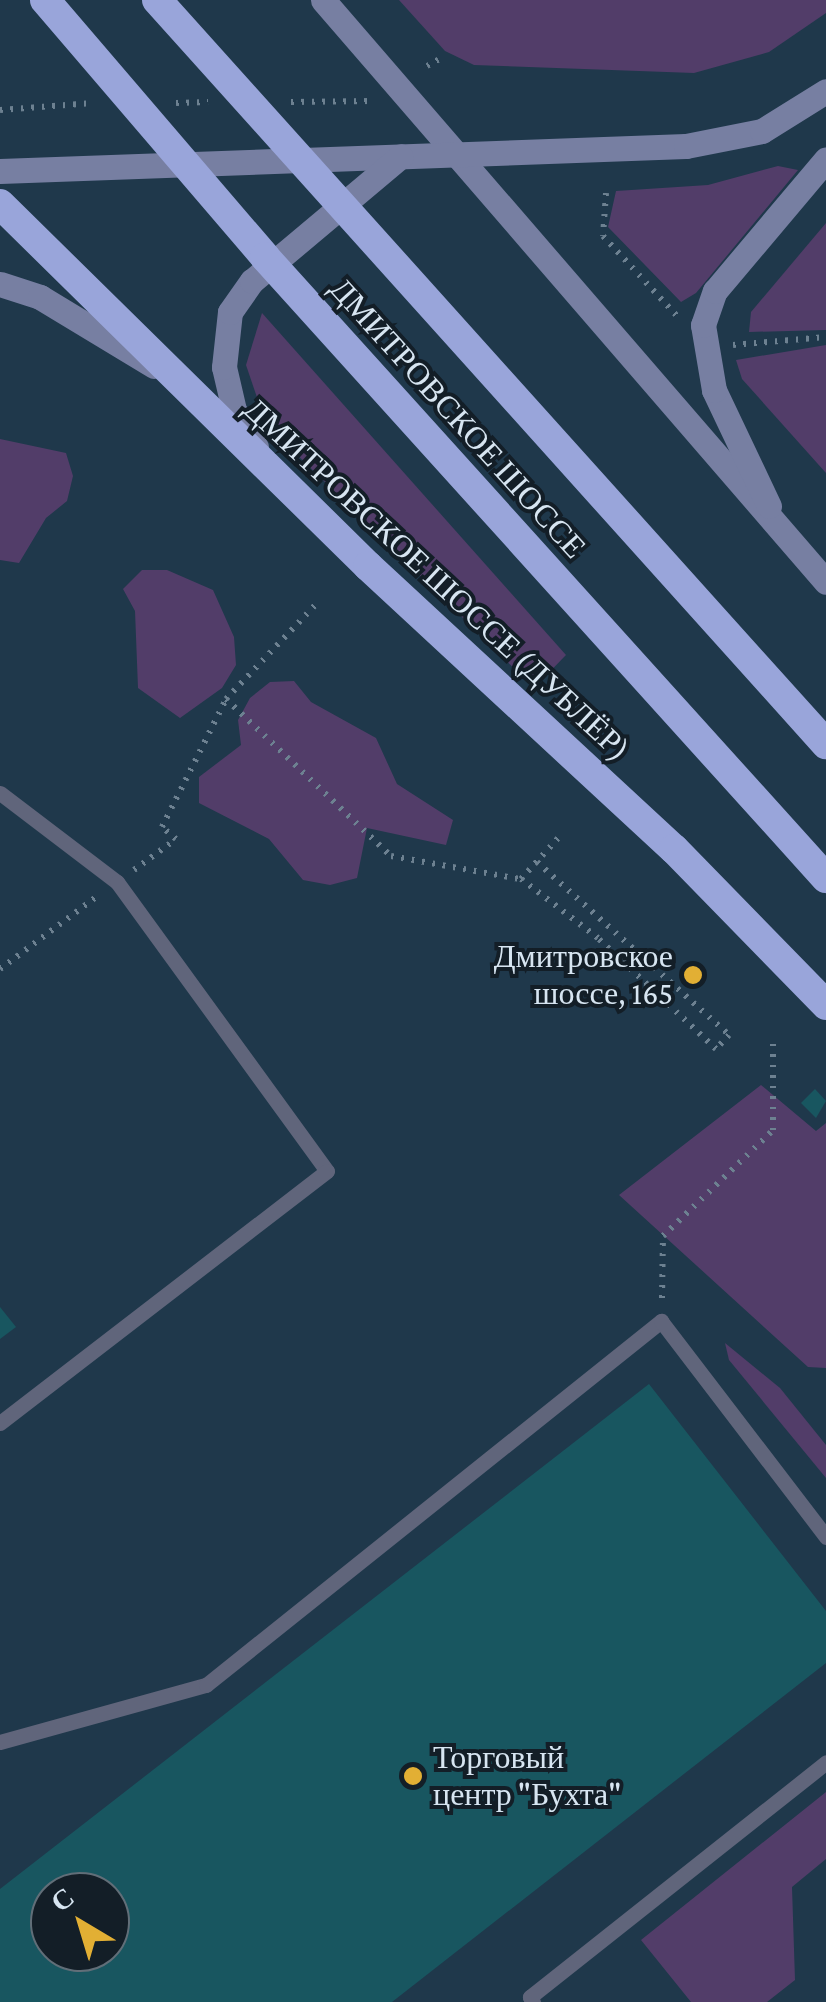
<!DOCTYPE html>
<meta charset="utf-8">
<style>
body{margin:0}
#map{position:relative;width:826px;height:2002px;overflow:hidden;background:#1f384b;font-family:"Crimson Pro",serif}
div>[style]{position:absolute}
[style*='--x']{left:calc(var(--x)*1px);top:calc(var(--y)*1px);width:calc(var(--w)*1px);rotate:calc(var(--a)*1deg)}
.green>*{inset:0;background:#523d69}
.building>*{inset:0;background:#185660}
.path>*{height:6px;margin-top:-3px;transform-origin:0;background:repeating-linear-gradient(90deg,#6d8191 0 2.5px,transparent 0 10.5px)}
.lane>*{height:15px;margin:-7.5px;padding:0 7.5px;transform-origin:7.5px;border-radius:7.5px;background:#60657b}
.secondary>*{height:25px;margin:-12.5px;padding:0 12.5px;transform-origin:12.5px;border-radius:12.5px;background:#777fa2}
.highway>*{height:30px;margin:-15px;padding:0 15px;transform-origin:15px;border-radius:15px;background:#99a5da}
.highway-bridge>*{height:30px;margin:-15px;padding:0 15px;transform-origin:15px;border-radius:15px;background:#99a5da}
.dots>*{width:28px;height:28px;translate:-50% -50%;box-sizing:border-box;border:5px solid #131e27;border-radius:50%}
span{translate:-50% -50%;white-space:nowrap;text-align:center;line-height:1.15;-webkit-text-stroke:8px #131e27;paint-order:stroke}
.street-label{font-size:32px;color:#d7e5f1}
.poi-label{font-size:32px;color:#d7e5f1}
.right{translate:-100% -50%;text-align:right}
.left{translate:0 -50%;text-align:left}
.north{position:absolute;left:30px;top:1872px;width:100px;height:100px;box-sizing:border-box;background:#131e27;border:2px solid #616e78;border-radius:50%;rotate:322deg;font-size:28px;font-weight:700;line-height:40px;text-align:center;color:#d7e5f1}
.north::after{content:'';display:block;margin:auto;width:35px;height:45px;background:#e2af34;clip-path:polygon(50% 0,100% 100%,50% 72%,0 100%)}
</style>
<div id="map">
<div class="green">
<i style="clip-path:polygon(399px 0,826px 0,826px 13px,769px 52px,694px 73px,474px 65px,445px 51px)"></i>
<i style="clip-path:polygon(778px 166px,798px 170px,696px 293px,681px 302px,608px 227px,616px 191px,708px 185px)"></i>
<i style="clip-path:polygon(826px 223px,826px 330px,749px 332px,751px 312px)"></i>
<i style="clip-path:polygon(262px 313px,566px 655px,534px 688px,266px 424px,246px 365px)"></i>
<i style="clip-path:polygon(826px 345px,826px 473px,742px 379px,736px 360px)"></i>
<i style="clip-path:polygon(0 439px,66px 453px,73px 476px,67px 501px,46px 518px,19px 563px,0 560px)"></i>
<i style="clip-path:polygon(142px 570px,167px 570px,213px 590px,234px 637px,236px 665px,222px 688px,180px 718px,138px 688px,135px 611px,123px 589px)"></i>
<i style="clip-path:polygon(294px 681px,311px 702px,376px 738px,397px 784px,453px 820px,446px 845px,367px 828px,357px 878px,330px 885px,303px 880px,269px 839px,199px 803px,199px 777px,241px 745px,238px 720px,250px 698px,270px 682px)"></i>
<i style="clip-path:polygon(761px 1085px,816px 1131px,826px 1123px,826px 1368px,808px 1367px,619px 1195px)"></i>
<i style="clip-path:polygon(725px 1343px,780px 1388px,826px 1445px,826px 1478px,729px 1360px)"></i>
<i style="clip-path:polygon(826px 1792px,826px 1859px,792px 1887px,795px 1980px,767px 2002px,691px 2002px,641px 1940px)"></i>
</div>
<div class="building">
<i style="clip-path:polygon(815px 1089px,826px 1101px,816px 1118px,801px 1103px)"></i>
<i style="clip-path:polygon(0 1307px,16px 1327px,0 1339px)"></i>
<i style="clip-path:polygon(evenodd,649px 1384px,826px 1611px,826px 1663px,392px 2002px,0 2002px,0 1889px,649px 1384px,50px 1892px,110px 1892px,110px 1952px,50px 1952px,50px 1892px)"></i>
</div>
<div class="path">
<i style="--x:427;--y:66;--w:13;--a:-29"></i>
<i style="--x:291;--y:102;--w:82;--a:-0.7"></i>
<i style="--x:176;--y:103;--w:32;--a:-2"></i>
<i style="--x:0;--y:110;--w:93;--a:-4.3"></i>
<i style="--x:606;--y:193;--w:43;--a:94"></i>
<i style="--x:603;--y:236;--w:112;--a:47.2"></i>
<i style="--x:733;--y:345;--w:93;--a:-4.9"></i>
<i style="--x:226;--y:699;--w:228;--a:43.6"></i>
<i style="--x:391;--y:856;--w:131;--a:10.1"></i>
<i style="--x:537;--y:862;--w:258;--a:42"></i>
<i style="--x:729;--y:1035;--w:19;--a:133"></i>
<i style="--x:716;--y:1049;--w:162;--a:-136.8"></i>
<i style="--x:598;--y:938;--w:97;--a:-142.5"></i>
<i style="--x:521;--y:879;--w:58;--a:-47.8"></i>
<i style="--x:134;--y:870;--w:52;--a:-36.4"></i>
<i style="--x:176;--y:839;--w:18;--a:-139"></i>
<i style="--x:162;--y:827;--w:143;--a:-63.4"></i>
<i style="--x:226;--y:699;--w:135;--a:-46.5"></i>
<i style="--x:0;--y:969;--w:124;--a:-36.8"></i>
<i style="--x:662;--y:1298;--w:62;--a:-89.1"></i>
<i style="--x:663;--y:1236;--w:153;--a:-43.9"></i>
<i style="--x:773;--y:1130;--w:93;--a:-90"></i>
</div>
<div class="lane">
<i style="--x:0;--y:793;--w:147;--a:37.3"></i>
<i style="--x:117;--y:882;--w:357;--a:54"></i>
<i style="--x:327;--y:1171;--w:413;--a:142.4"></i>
<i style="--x:0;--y:1742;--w:214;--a:-15.5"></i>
<i style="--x:206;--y:1685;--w:583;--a:-38.66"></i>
<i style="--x:661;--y:1321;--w:272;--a:52.6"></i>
<i style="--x:533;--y:2002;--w:6;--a:-121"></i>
<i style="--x:530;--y:1997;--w:378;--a:-38.4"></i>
</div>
<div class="secondary">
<i style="--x:323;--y:0;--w:769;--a:49.16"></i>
<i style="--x:0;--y:171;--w:686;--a:-2.09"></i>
<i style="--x:686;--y:146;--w:77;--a:-11.2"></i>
<i style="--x:762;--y:131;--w:75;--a:-32"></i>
<i style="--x:0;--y:284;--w:42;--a:18"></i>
<i style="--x:40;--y:297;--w:133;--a:31.2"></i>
<i style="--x:256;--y:447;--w:43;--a:-120.7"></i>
<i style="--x:234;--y:410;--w:44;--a:-103.1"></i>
<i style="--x:224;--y:367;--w:55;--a:-83.8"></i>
<i style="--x:230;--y:312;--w:38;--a:-55"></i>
<i style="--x:252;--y:281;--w:194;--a:-40"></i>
<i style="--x:769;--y:506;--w:128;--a:-115.4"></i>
<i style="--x:714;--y:390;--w:66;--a:-99.6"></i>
<i style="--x:703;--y:325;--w:36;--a:-71"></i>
<i style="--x:715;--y:291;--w:172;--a:-49.9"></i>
</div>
<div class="highway">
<i style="--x:0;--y:204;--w:516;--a:44.53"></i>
<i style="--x:368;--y:566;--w:417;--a:42.8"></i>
<i style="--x:674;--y:849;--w:218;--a:45.7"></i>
</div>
<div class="highway-bridge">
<i style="--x:45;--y:0;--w:338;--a:49.4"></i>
<i style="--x:265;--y:257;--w:837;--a:47.91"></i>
<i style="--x:157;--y:0;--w:1001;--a:48.04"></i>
</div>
<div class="dots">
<i style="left:693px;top:975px;background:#e2af34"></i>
<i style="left:413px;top:1776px;background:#e2af34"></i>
</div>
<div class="street-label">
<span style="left:458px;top:418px;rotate:48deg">ДМИТРОВСКОЕ ШОССЕ</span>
<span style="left:437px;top:579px;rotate:43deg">ДМИТРОВСКОЕ ШОССЕ (ДУБЛЁР)</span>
</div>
<div class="poi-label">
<span class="right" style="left:673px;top:975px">Дмитровское<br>шоссе, 165</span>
<span class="left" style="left:433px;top:1776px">Торговый<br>центр "Бухта"</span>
</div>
<div class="north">С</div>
</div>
